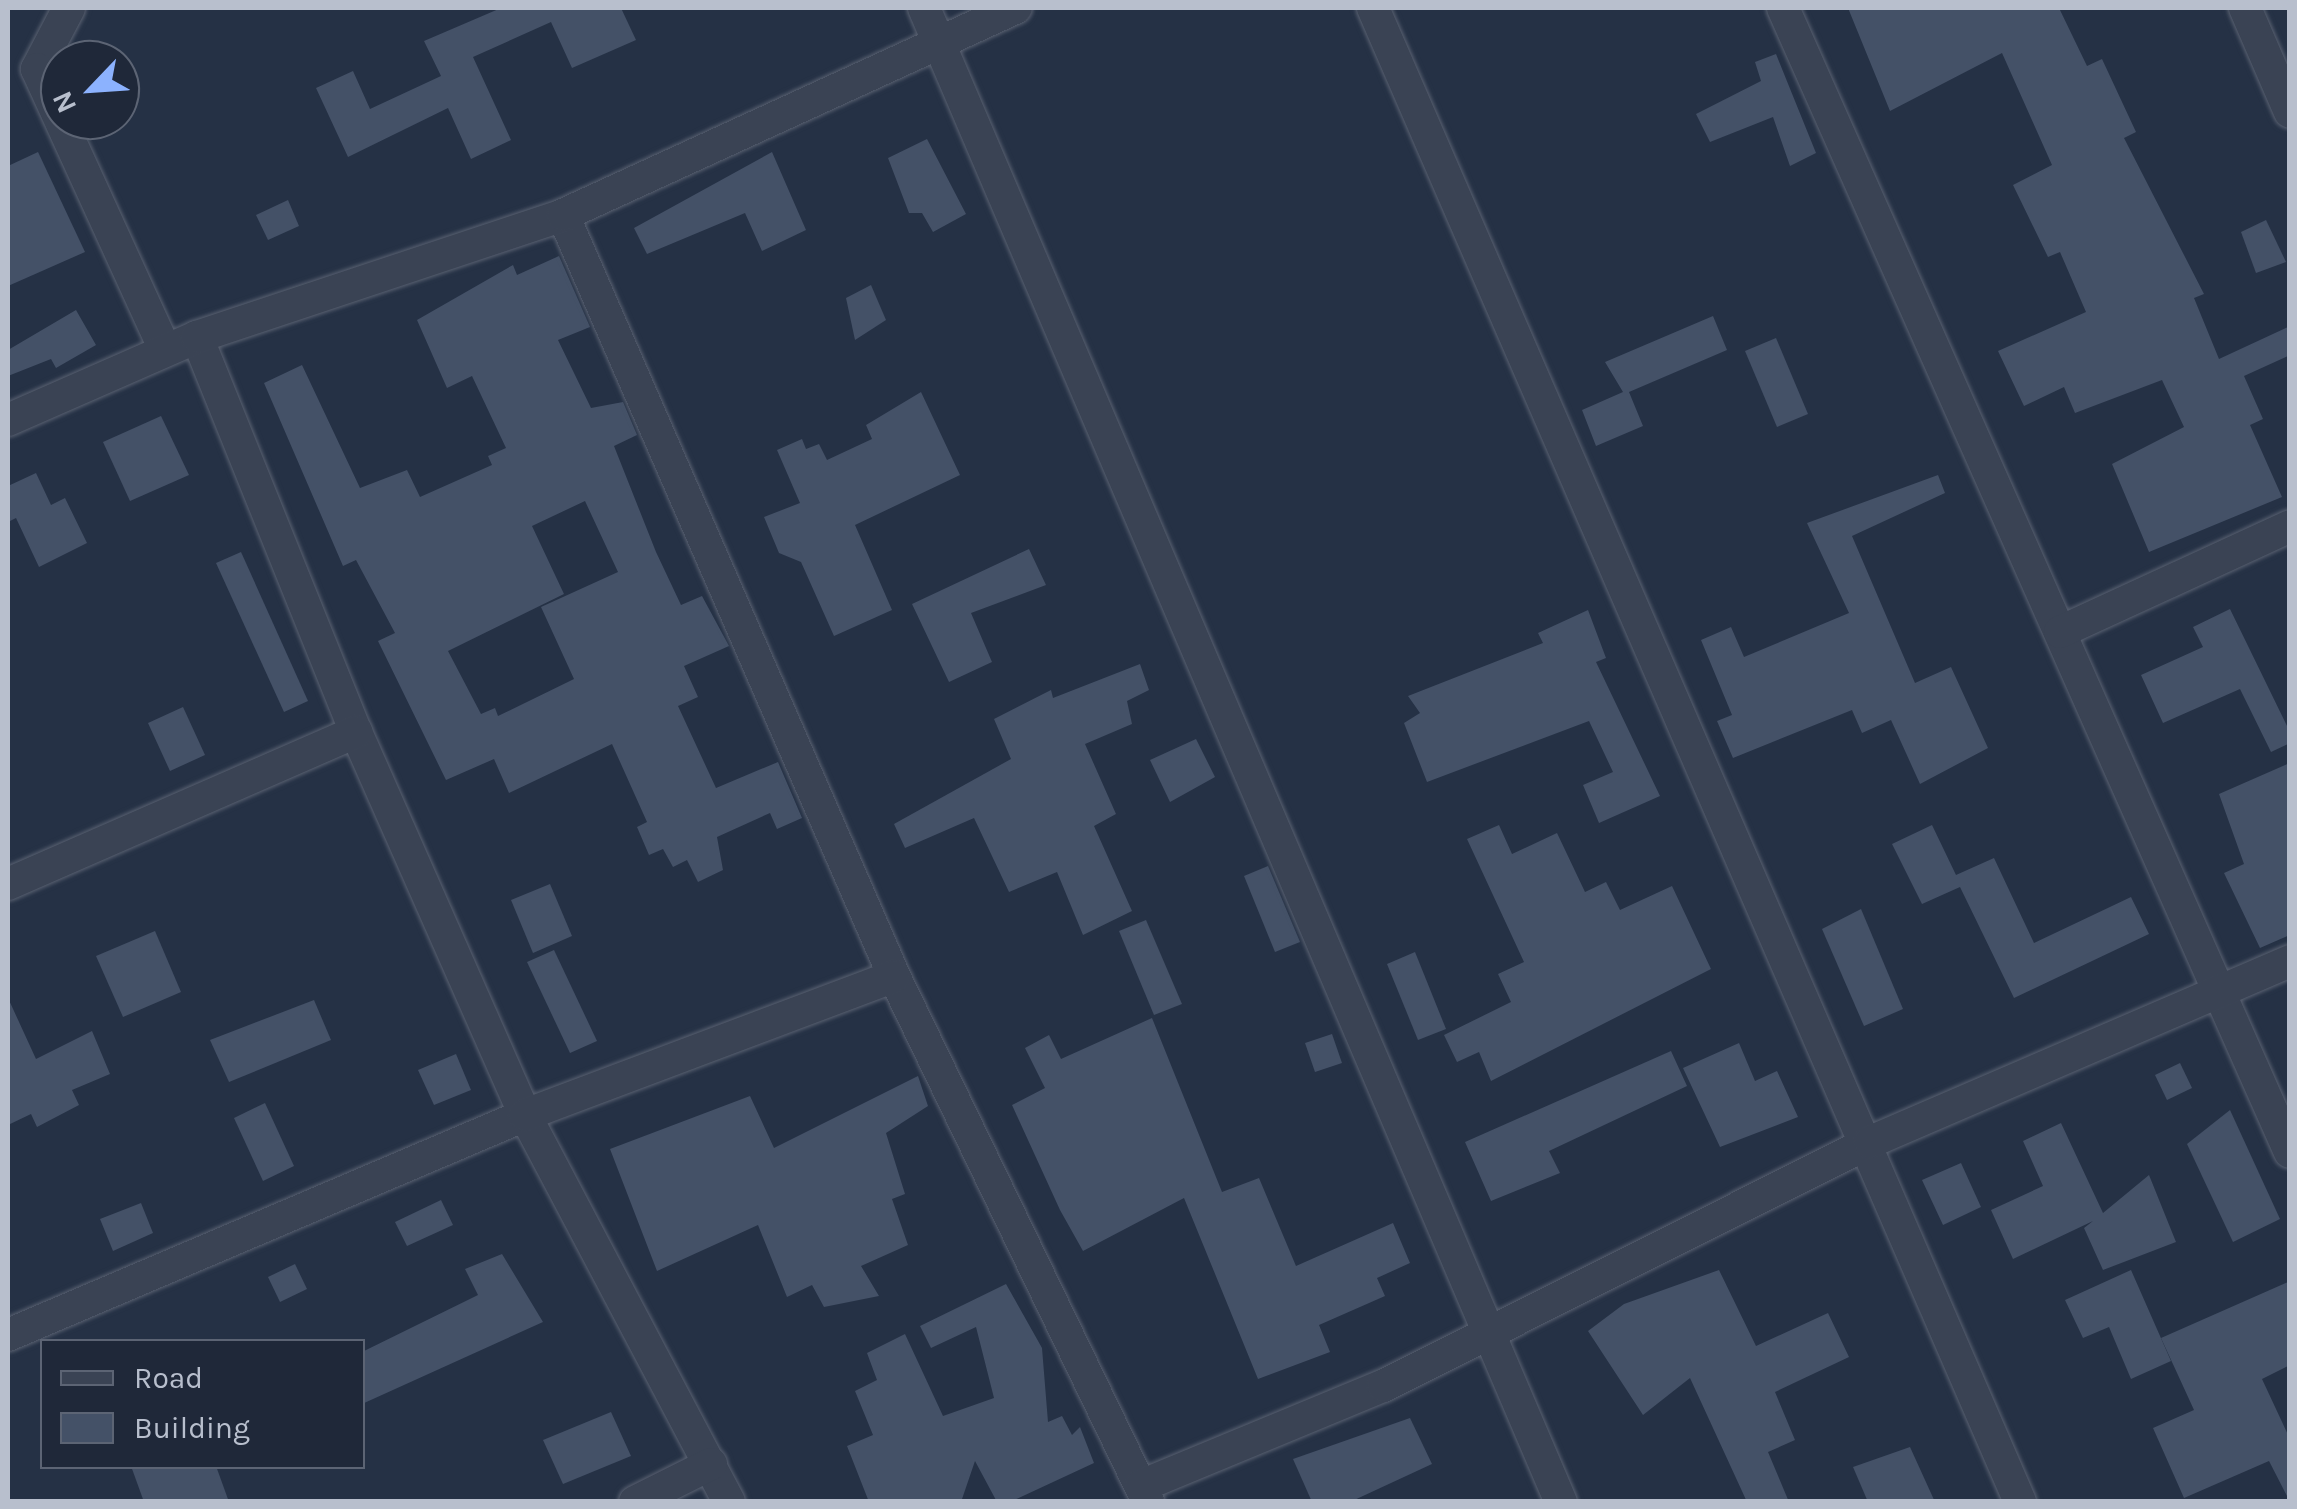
<!DOCTYPE html>
<style>
body{margin:0}
#map{position:relative;width:2297px;height:1509px;overflow:hidden;background:#253145;font-family:Karla,sans-serif}
div>[style]{position:absolute}
[style*='--x']{left:calc(var(--x)*1px);top:calc(var(--y)*1px);width:calc(var(--w)*1px);rotate:calc(var(--a)*1deg)}
.building>*{inset:0;background:#445167}
.roads{filter:drop-shadow(0 0 2px #596171) drop-shadow(0 0 2px #596171)}
.minor>*{height:32px;margin:-16px;padding:0 16px;transform-origin:16px;border-radius:16px;background:#3a4354}
span{translate:-50% -50%;white-space:nowrap;text-align:center;line-height:1.15;-webkit-text-stroke:9px #1f2839;paint-order:stroke}
.frame{position:absolute;inset:0;border:10px solid #b8bfcd;pointer-events:none}
.legend{position:absolute;left:40px;top:1339px;width:325px;height:130px;box-sizing:border-box;background:#1f2839;border:2px solid #5c6474;margin:0;padding:12px 18px;list-style:none;font-size:30px;color:#b8bfcd}
.legend li{display:flex;align-items:center;gap:20px;height:50px}
.legend b{width:50px;border:2px solid #5c6474}
.north{position:absolute;left:40px;top:40px;width:100px;height:100px;box-sizing:border-box;background:#1f2839;border:2px solid #5c6474;border-radius:50%;rotate:245deg;font-size:28px;font-weight:700;line-height:40px;text-align:center;color:#b8bfcd}
.north::after{content:'';display:block;margin:auto;width:35px;height:45px;background:#8cb2fe;clip-path:polygon(50% 0,100% 100%,50% 72%,0 100%)}
</style>
<div id="map">
<div class="building">
<i style="clip-path:polygon(501px 8px,621px 8px,636px 40px,572px 68px,551px 22px,473px 57px,511px 140px,471px 159px,448px 108px,348px 157px,316px 88px,353px 71px,370px 109px,441px 76px,424px 41px)"></i>
<i style="clip-path:polygon(1848px 8px,2059px 8px,2087px 66px,2102px 59px,2136px 132px,2124px 138px,2204px 294px,2194px 298px,2219px 359px,2290px 326px,2290px 355px,2244px 376px,2263px 419px,2250px 425px,2282px 497px,2149px 552px,2112px 464px,2184px 427px,2162px 380px,2075px 413px,2064px 387px,2024px 406px,1998px 351px,2086px 312px,2060px 252px,2048px 257px,2013px 185px,2052px 165px,2002px 53px,1890px 111px)"></i>
<i style="clip-path:polygon(1776px 54px,1816px 153px,1790px 166px,1773px 117px,1710px 142px,1696px 114px,1761px 81px,1755px 62px)"></i>
<i style="clip-path:polygon(927px 139px,966px 214px,933px 232px,922px 213px,909px 213px,888px 158px)"></i>
<i style="clip-path:polygon(38px 152px,85px 252px,8px 286px,8px 166px)"></i>
<i style="clip-path:polygon(772px 152px,806px 230px,762px 251px,745px 213px,647px 254px,634px 228px)"></i>
<i style="clip-path:polygon(288px 200px,299px 226px,268px 240px,256px 215px)"></i>
<i style="clip-path:polygon(2266px 220px,2286px 262px,2256px 273px,2241px 232px)"></i>
<i style="clip-path:polygon(evenodd,559px 256px,590px 327px,558px 340px,591px 408px,623px 402px,637px 435px,614px 446px,656px 552px,681px 605px,702px 596px,729px 646px,684px 666px,698px 697px,678px 706px,716px 788px,778px 762px,802px 818px,777px 829px,770px 813px,717px 837px,723px 870px,698px 882px,687px 860px,673px 867px,663px 849px,649px 855px,637px 827px,647px 822px,612px 744px,509px 793px,494px 759px,446px 780px,378px 641px,395px 633px,356px 560px,343px 566px,264px 383px,302px 365px,360px 488px,407px 470px,420px 497px,492px 465px,488px 456px,506px 448px,472px 376px,447px 388px,417px 320px,513px 265px,517px 275px,559px 256px,585px 501px,618px 572px,541px 607px,574px 679px,498px 716px,495px 708px,481px 714px,448px 651px,564px 594px,532px 526px,585px 501px)"></i>
<i style="clip-path:polygon(871px 285px,886px 320px,855px 340px,846px 298px)"></i>
<i style="clip-path:polygon(76px 310px,96px 345px,56px 368px,51px 359px,8px 376px,8px 350px)"></i>
<i style="clip-path:polygon(1713px 316px,1727px 350px,1629px 392px,1643px 426px,1596px 446px,1582px 410px,1623px 392px,1605px 362px)"></i>
<i style="clip-path:polygon(1776px 338px,1808px 414px,1777px 427px,1745px 351px)"></i>
<i style="clip-path:polygon(921px 392px,960px 475px,855px 525px,892px 610px,834px 636px,801px 562px,779px 553px,764px 517px,800px 503px,777px 450px,802px 439px,806px 449px,819px 444px,827px 460px,872px 439px,866px 425px)"></i>
<i style="clip-path:polygon(161px 416px,189px 475px,130px 501px,103px 442px)"></i>
<i style="clip-path:polygon(36px 473px,51px 505px,65px 498px,87px 543px,39px 567px,16px 518px,8px 522px,8px 486px)"></i>
<i style="clip-path:polygon(1938px 475px,1945px 493px,1852px 536px,1915px 683px,1951px 667px,1988px 748px,1920px 784px,1891px 720px,1862px 733px,1852px 710px,1733px 758px,1717px 721px,1732px 715px,1701px 640px,1731px 627px,1744px 657px,1849px 613px,1807px 523px)"></i>
<i style="clip-path:polygon(1029px 549px,1046px 585px,971px 613px,992px 662px,949px 682px,912px 604px)"></i>
<i style="clip-path:polygon(241px 552px,308px 701px,284px 712px,216px 563px)"></i>
<i style="clip-path:polygon(2230px 609px,2290px 732px,2290px 743px,2271px 752px,2240px 689px,2163px 723px,2141px 675px,2203px 647px,2193px 627px)"></i>
<i style="clip-path:polygon(1588px 610px,1606px 658px,1596px 662px,1660px 796px,1599px 823px,1583px 785px,1613px 772px,1589px 721px,1427px 782px,1404px 723px,1420px 713px,1408px 696px,1543px 643px,1538px 633px)"></i>
<i style="clip-path:polygon(1140px 664px,1149px 690px,1127px 701px,1132px 724px,1085px 744px,1116px 814px,1094px 826px,1132px 911px,1083px 935px,1057px 872px,1009px 892px,974px 818px,905px 848px,894px 824px,1011px 759px,994px 719px,1051px 690px,1053px 698px)"></i>
<i style="clip-path:polygon(183px 707px,205px 755px,170px 771px,148px 723px)"></i>
<i style="clip-path:polygon(1196px 739px,1215px 777px,1170px 802px,1150px 760px)"></i>
<i style="clip-path:polygon(2290px 763px,2290px 935px,2260px 948px,2224px 873px,2244px 864px,2219px 794px)"></i>
<i style="clip-path:polygon(1499px 825px,1512px 854px,1557px 833px,1585px 892px,1606px 882px,1620px 910px,1672px 886px,1711px 969px,1491px 1081px,1479px 1052px,1457px 1062px,1444px 1035px,1511px 1002px,1498px 974px,1524px 962px,1467px 839px)"></i>
<i style="clip-path:polygon(1932px 825px,1956px 875px,1994px 858px,2034px 943px,2131px 897px,2149px 934px,2014px 998px,1960px 887px,1922px 904px,1892px 844px)"></i>
<i style="clip-path:polygon(1268px 866px,1300px 942px,1275px 952px,1244px 876px)"></i>
<i style="clip-path:polygon(550px 884px,572px 936px,533px 953px,511px 900px)"></i>
<i style="clip-path:polygon(1861px 909px,1903px 1009px,1864px 1026px,1822px 929px)"></i>
<i style="clip-path:polygon(1146px 920px,1182px 1004px,1154px 1015px,1119px 931px)"></i>
<i style="clip-path:polygon(155px 931px,181px 992px,123px 1017px,96px 956px)"></i>
<i style="clip-path:polygon(554px 950px,597px 1041px,570px 1053px,527px 962px)"></i>
<i style="clip-path:polygon(1415px 952px,1446px 1029px,1418px 1040px,1387px 964px)"></i>
<i style="clip-path:polygon(8px 998px,36px 1059px,92px 1031px,110px 1074px,72px 1090px,79px 1105px,37px 1127px,31px 1114px,8px 1125px)"></i>
<i style="clip-path:polygon(314px 1000px,331px 1040px,229px 1082px,210px 1040px)"></i>
<i style="clip-path:polygon(1152px 1018px,1222px 1192px,1259px 1178px,1296px 1266px,1393px 1223px,1410px 1263px,1377px 1278px,1385px 1296px,1319px 1325px,1330px 1352px,1258px 1379px,1184px 1198px,1083px 1251px,1060px 1210px,1012px 1105px,1045px 1088px,1025px 1048px,1049px 1035px,1061px 1059px)"></i>
<i style="clip-path:polygon(1332px 1034px,1342px 1063px,1315px 1072px,1305px 1043px)"></i>
<i style="clip-path:polygon(1739px 1043px,1755px 1081px,1777px 1071px,1798px 1117px,1720px 1147px,1683px 1068px)"></i>
<i style="clip-path:polygon(1671px 1051px,1687px 1086px,1549px 1151px,1560px 1173px,1491px 1201px,1465px 1142px)"></i>
<i style="clip-path:polygon(456px 1054px,471px 1090px,434px 1105px,418px 1070px)"></i>
<i style="clip-path:polygon(2180px 1063px,2192px 1088px,2167px 1100px,2155px 1075px)"></i>
<i style="clip-path:polygon(918px 1076px,928px 1106px,886px 1133px,905px 1194px,892px 1199px,908px 1245px,861px 1266px,879px 1296px,824px 1307px,812px 1285px,787px 1297px,758px 1225px,657px 1271px,610px 1149px,750px 1096px,774px 1148px)"></i>
<i style="clip-path:polygon(265px 1103px,294px 1166px,263px 1181px,234px 1118px)"></i>
<i style="clip-path:polygon(2230px 1110px,2280px 1219px,2233px 1242px,2187px 1144px)"></i>
<i style="clip-path:polygon(2061px 1123px,2103px 1213px,2149px 1175px,2176px 1242px,2103px 1270px,2084px 1228px,2093px 1221px,2013px 1259px,1991px 1210px,2043px 1186px,2023px 1141px)"></i>
<i style="clip-path:polygon(1961px 1163px,1981px 1207px,1943px 1225px,1922px 1180px)"></i>
<i style="clip-path:polygon(441px 1200px,453px 1225px,407px 1246px,395px 1222px)"></i>
<i style="clip-path:polygon(141px 1203px,153px 1233px,113px 1251px,100px 1219px)"></i>
<i style="clip-path:polygon(502px 1254px,543px 1322px,362px 1404px,362px 1352px,478px 1295px,465px 1269px)"></i>
<i style="clip-path:polygon(295px 1264px,307px 1289px,280px 1302px,268px 1277px)"></i>
<i style="clip-path:polygon(1719px 1270px,1756px 1346px,1828px 1313px,1849px 1357px,1775px 1392px,1795px 1440px,1768px 1452px,1789px 1502px,1747px 1502px,1690px 1378px,1643px 1415px,1588px 1331px,1624px 1304px)"></i>
<i style="clip-path:polygon(2131px 1270px,2171px 1361px,2131px 1379px,2109px 1327px,2083px 1338px,2065px 1300px)"></i>
<i style="clip-path:polygon(2290px 1281px,2290px 1365px,2262px 1379px,2290px 1439px,2290px 1502px,2269px 1461px,2184px 1498px,2153px 1428px,2194px 1410px,2161px 1338px)"></i>
<i style="clip-path:polygon(1006px 1284px,1042px 1348px,1048px 1422px,1062px 1416px,1072px 1435px,1080px 1427px,1094px 1463px,1010px 1502px,997px 1502px,975px 1461px,961px 1502px,869px 1502px,847px 1446px,873px 1435px,855px 1391px,877px 1380px,867px 1353px,905px 1334px,943px 1416px,994px 1398px,976px 1327px,931px 1348px,920px 1326px)"></i>
<i style="clip-path:polygon(611px 1412px,631px 1456px,563px 1484px,543px 1440px)"></i>
<i style="clip-path:polygon(1410px 1418px,1432px 1464px,1350px 1502px,1312px 1502px,1293px 1459px)"></i>
<i style="clip-path:polygon(1910px 1447px,1935px 1502px,1868px 1502px,1853px 1467px)"></i>
<i style="clip-path:polygon(131px 1466px,216px 1466px,229px 1502px,144px 1502px)"></i>
</div>
<div class="roads">
<div class="minor">
<i style="--x:69;--y:8;--w:69;--a:117.7"></i>
<i style="--x:37;--y:69;--w:309;--a:65.5"></i>
<i style="--x:924;--y:8;--w:1624;--a:66.91"></i>
<i style="--x:1373;--y:8;--w:1628;--a:66.58"></i>
<i style="--x:1783;--y:8;--w:1251;--a:66.1"></i>
<i style="--x:2245;--y:8;--w:113;--a:66.6"></i>
<i style="--x:563;--y:215;--w:830;--a:66.49"></i>
<i style="--x:894;--y:976;--w:584;--a:64.22"></i>
<i style="--x:197;--y:337;--w:426;--a:68.1"></i>
<i style="--x:356;--y:732;--w:419;--a:66.2"></i>
<i style="--x:525;--y:1115;--w:437;--a:62.2"></i>
<i style="--x:8;--y:420;--w:206;--a:-23.7"></i>
<i style="--x:197;--y:337;--w:386;--a:-18.4"></i>
<i style="--x:563;--y:215;--w:498;--a:-24.6"></i>
<i style="--x:2060;--y:632;--w:253;--a:-24.7"></i>
<i style="--x:8;--y:884;--w:380;--a:-23.6"></i>
<i style="--x:8;--y:1335;--w:562;--a:-23.05"></i>
<i style="--x:525;--y:1115;--w:394;--a:-20.6"></i>
<i style="--x:1141;--y:1486;--w:262;--a:-22.5"></i>
<i style="--x:1383;--y:1386;--w:545;--a:-26.61"></i>
<i style="--x:1870;--y:1142;--w:457;--a:-23.3"></i>
<i style="--x:635;--y:1502;--w:85;--a:-26.6"></i>
</div>
</div>
<div class="frame"></div>
<ul class="legend">
<li><b style="height:12px;background:#3a4354"></b>Road</li>
<li><b style="height:28px;background:#445167"></b>Building</li>
</ul>
<div class="north">N</div>
</div>
